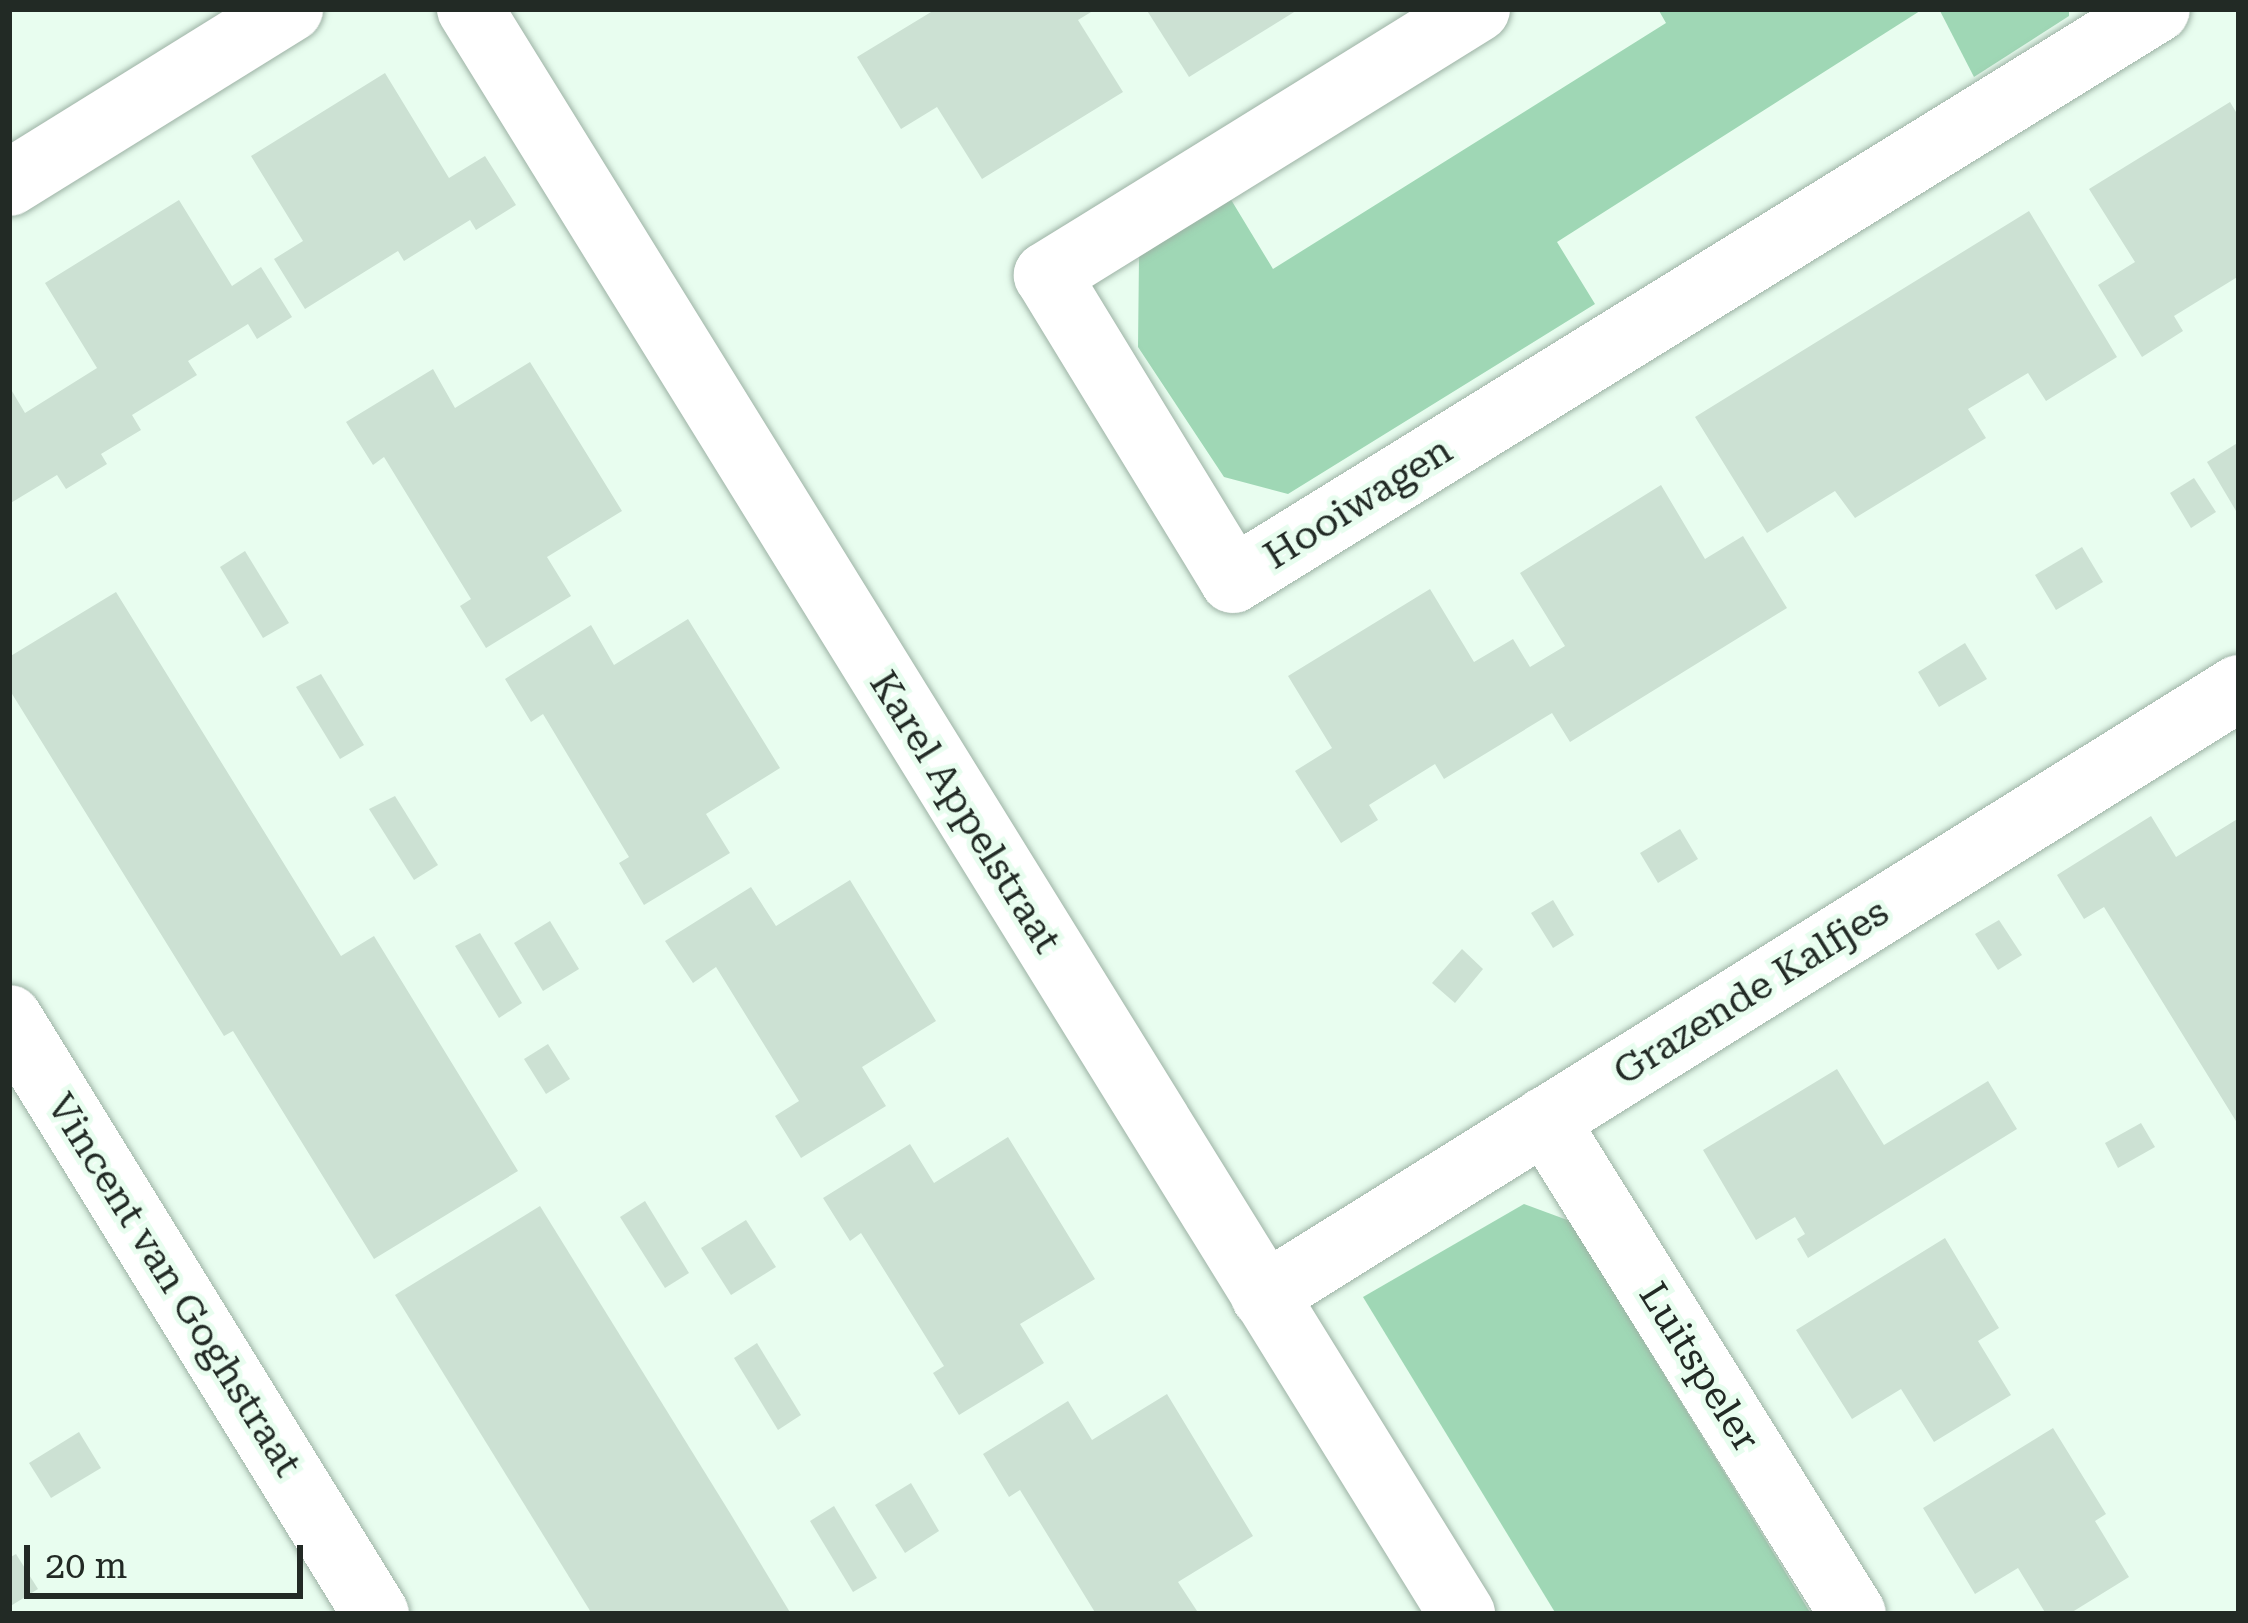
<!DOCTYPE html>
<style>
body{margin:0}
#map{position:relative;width:2248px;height:1623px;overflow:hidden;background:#e8fdef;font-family:"Roboto Serif",serif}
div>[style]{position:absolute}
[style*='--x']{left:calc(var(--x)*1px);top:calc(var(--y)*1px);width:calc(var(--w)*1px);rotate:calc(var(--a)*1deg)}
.green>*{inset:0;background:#9fd7b5}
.building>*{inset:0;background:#cce1d3}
.roads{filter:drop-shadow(0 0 3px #9db2a5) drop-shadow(0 0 3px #9db2a5)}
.minor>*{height:66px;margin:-33px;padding:0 33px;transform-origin:33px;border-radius:33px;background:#fff}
span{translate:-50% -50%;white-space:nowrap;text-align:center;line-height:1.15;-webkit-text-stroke:10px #e8fdef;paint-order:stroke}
.street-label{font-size:39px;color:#222a25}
.frame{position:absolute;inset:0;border:12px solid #222a25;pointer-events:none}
.scale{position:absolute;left:24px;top:1545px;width:279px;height:54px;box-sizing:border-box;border:6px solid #222a25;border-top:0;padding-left:15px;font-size:36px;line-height:42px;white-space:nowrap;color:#222a25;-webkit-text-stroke:9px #e8fdef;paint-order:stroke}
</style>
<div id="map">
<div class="green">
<i style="clip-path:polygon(1658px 9px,1923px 9px,1557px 242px,1595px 304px,1288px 494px,1224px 477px,1138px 347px,1139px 257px,1230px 198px,1273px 269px,1666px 23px)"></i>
<i style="clip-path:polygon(1939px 9px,2069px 9px,2069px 16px,1974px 77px)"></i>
<i style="clip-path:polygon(1524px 1204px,1570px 1221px,1811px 1614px,1556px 1614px,1363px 1297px)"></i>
</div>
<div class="building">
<i style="clip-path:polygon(936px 9px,1096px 9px,1078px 20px,1123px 92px,982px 179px,937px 107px,901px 129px,857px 57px)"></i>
<i style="clip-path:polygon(1146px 9px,1299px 9px,1189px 77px)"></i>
<i style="clip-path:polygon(385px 73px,449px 178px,485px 156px,516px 205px,476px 230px,470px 220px,404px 261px,398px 251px,305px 309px,274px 259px,303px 241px,251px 156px)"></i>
<i style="clip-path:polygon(2230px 102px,2239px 117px,2239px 276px,2174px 316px,2183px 331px,2142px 357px,2098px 285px,2135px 262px,2089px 189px)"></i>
<i style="clip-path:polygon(179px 200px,232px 286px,261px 267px,292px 317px,257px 339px,248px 324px,188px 361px,197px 375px,132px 415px,141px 430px,101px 454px,107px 464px,66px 489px,57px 475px,9px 504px,9px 386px,25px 413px,97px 368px,45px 283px)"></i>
<i style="clip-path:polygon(2029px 211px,2117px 357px,2046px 401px,2028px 373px,1968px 409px,1986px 438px,1855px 518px,1835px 491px,1767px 533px,1695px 417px)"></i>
<i style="clip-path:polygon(530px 362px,622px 511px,547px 557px,571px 596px,486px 648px,460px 606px,471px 599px,384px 457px,373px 465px,346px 422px,433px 369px,455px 408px)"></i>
<i style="clip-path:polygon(2239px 442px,2239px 516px,2207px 462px)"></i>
<i style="clip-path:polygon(2194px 478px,2216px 512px,2191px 528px,2170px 493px)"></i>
<i style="clip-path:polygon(1661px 485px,1705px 559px,1743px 536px,1787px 608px,1570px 742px,1552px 713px,1444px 779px,1435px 764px,1369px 805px,1378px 820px,1341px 843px,1295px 771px,1332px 748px,1288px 676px,1430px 589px,1474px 662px,1513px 639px,1530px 667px,1565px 646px,1520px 573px)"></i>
<i style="clip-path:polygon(2082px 547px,2103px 582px,2056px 610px,2035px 575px)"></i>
<i style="clip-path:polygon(245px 551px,289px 623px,263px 638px,220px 567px)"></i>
<i style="clip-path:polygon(116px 592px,341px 956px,374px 936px,518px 1171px,374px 1259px,233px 1031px,224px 1036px,9px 689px,9px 657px)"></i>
<i style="clip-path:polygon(688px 619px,780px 768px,706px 814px,730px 853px,644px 905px,619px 863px,629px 857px,543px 714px,531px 722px,505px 679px,591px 625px,614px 665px)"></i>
<i style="clip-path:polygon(1965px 643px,1987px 679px,1939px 707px,1918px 672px)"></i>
<i style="clip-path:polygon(321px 674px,364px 745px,340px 759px,296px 687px)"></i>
<i style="clip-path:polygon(395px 796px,438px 865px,414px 880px,369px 809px)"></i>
<i style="clip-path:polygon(2151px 816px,2176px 857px,2239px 818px,2239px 1126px,2104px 907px,2084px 919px,2057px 875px)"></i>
<i style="clip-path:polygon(1680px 829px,1698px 859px,1658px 883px,1640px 853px)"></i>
<i style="clip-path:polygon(850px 880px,936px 1021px,862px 1067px,886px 1106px,801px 1158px,775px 1116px,799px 1101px,716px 967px,693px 983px,665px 941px,751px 887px,776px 926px)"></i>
<i style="clip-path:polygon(1553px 900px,1574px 935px,1553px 948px,1531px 913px)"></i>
<i style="clip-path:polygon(1999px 920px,2022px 955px,1998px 970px,1975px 934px)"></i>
<i style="clip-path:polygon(550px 921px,579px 969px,543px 991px,514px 943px)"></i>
<i style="clip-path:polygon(480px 933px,522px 1003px,499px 1018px,455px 946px)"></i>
<i style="clip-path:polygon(1462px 949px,1483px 969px,1455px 1003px,1432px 983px)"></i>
<i style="clip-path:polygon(548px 1044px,570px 1079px,546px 1094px,524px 1059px)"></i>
<i style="clip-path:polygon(1837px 1069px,1884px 1145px,1988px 1081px,2017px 1129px,1808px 1258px,1797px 1239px,1805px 1234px,1795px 1217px,1756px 1240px,1703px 1150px)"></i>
<i style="clip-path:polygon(2141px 1123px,2155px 1147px,2118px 1168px,2105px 1143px)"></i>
<i style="clip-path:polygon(1008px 1137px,1095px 1279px,1020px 1324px,1044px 1363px,959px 1415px,933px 1373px,944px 1366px,861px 1233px,850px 1241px,823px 1198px,910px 1144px,934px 1183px)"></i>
<i style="clip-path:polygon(645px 1201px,689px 1273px,665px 1288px,620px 1217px)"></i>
<i style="clip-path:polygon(540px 1206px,730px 1513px,791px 1614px,592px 1614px,395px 1295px)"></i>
<i style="clip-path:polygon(746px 1220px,776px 1267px,731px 1295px,701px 1248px)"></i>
<i style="clip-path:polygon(1945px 1238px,1999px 1328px,1978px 1341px,2011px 1395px,1934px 1442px,1901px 1389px,1852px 1419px,1796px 1330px)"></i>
<i style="clip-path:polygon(757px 1343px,801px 1415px,778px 1430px,734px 1358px)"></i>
<i style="clip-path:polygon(1167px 1394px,1253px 1536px,1178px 1582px,1199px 1614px,1096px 1614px,1020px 1490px,1009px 1497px,983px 1454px,1068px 1401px,1092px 1440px)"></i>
<i style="clip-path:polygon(2053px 1428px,2106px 1514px,2095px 1521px,2129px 1577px,2069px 1614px,2046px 1614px,2018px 1568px,1975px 1594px,1923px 1508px)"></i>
<i style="clip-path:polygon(79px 1432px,101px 1468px,51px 1498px,29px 1463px)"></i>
<i style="clip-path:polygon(911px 1483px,939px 1531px,905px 1553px,875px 1505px)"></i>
<i style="clip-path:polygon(834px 1506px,877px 1578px,853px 1592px,810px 1521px)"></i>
<i style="clip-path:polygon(16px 1554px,38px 1589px,9px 1607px,9px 1558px)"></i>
</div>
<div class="roads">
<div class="minor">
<i style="--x:470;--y:9;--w:1887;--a:58.28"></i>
<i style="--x:1477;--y:9;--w:506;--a:148.26"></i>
<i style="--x:1047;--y:275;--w:357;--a:58.6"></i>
<i style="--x:1233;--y:580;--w:1086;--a:-31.71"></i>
<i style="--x:9;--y:183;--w:331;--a:-31.8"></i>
<i style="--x:9;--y:1018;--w:700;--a:58.38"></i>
<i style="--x:1545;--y:1120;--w:582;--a:58.06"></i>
<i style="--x:1264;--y:1296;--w:1149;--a:-31.95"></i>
</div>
</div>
<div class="street-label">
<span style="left:1358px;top:503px;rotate:-32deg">Hooiwagen</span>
<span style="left:965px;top:812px;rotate:58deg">Karel Appelstraat</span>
<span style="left:1751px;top:992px;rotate:-32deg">Grazende Kalfjes</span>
<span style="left:174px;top:1285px;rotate:58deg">Vincent van Goghstraat</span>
<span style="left:1699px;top:1367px;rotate:58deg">Luitspeler</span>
</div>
<div class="frame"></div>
<div class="scale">20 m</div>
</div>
